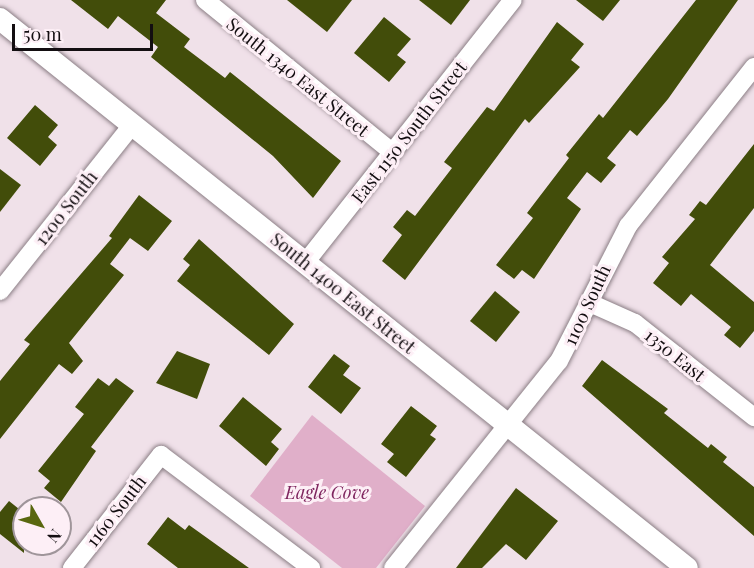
<!DOCTYPE html>
<style>
body{margin:0}
#map{position:relative;width:754px;height:568px;overflow:hidden;background:#f0e1e9;font-family:"Playfair Display",serif}
div>[style]{position:absolute}
[style*='--x']{left:calc(var(--x)*1px);top:calc(var(--y)*1px);width:calc(var(--w)*1px);rotate:calc(var(--a)*1deg)}
.green>*{inset:0;background:#e0afc9}
.building>*{inset:0;background:#424d0a}
.roads{filter:drop-shadow(0 0 2px #8b7e85) drop-shadow(0 0 2px #8b7e85)}
.minor>*{height:18px;margin:-9px;padding:0 9px;transform-origin:9px;border-radius:9px;background:#fff}
.tertiary>*{height:22px;margin:-11px;padding:0 11px;transform-origin:11px;border-radius:11px;background:#fff}
span{translate:-50% -50%;white-space:nowrap;text-align:center;line-height:1.15;-webkit-text-stroke:6px #fdeff6;paint-order:stroke}
.street-label{font-size:18px;color:#130e11}
.park-label{font-size:18px;color:#7f255f;font-style:italic}
.north{position:absolute;left:12px;top:496px;width:60px;height:60px;box-sizing:border-box;background:#fdeff6;border:2px solid #9f959a;border-radius:50%;rotate:129deg;font-size:16px;font-weight:700;line-height:24px;text-align:center;color:#130e11}
.north::after{content:'';display:block;margin:auto;width:21px;height:27px;background:#59670f;clip-path:polygon(50% 0,100% 100%,50% 72%,0 100%)}
.scale{position:absolute;left:12px;top:24px;width:141px;height:27px;box-sizing:border-box;border:3px solid #130e11;border-top:0;padding-left:8px;font-size:18px;line-height:21px;white-space:nowrap;color:#130e11;-webkit-text-stroke:4px #fdeff6;paint-order:stroke}
</style>
<div id="map">
<div class="green">
<i style="clip-path:polygon(312px 415px,425px 506px,376px 568px,342px 568px,250px 496px)"></i>
</div>
<div class="building">
<i style="clip-path:polygon(71px 0,166px 0,156px 13px,190px 39px,184px 47px,225px 78px,230px 72px,341px 161px,313px 198px,273px 156px,151px 57px,158px 47px,118px 16px,108px 29px)"></i>
<i style="clip-path:polygon(287px 0,352px 0,327px 32px)"></i>
<i style="clip-path:polygon(419px 0,470px 0,451px 25px)"></i>
<i style="clip-path:polygon(576px 0,620px 0,603px 21px)"></i>
<i style="clip-path:polygon(696px 0,738px 0,668px 99px,637px 136px,630px 130px,607px 158px,616px 165px,601px 183px,587px 172px,567px 198px,581px 209px,534px 279px,522px 270px,514px 279px,496px 265px,533px 218px,527px 213px,569px 158px,566px 155px,599px 114px,603px 118px)"></i>
<i style="clip-path:polygon(384px 17px,411px 39px,397px 55px,406px 62px,389px 82px,354px 53px)"></i>
<i style="clip-path:polygon(557px 22px,584px 44px,571px 60px,580px 67px,529px 123px,525px 119px,405px 280px,382px 261px,402px 235px,393px 227px,407px 210px,415px 216px,452px 168px,444px 162px,487px 107px,494px 111px)"></i>
<i style="clip-path:polygon(35px 105px,58px 125px,48px 137px,57px 145px,40px 166px,7px 138px)"></i>
<i style="clip-path:polygon(754px 144px,754px 208px,710px 265px,754px 302px,754px 331px,740px 348px,724px 335px,731px 327px,691px 294px,681px 306px,653px 283px,669px 263px,662px 257px,695px 219px,689px 215px,700px 201px,706px 205px)"></i>
<i style="clip-path:polygon(0 169px,21px 185px,0 212px)"></i>
<i style="clip-path:polygon(139px 195px,172px 221px,148px 251px,130px 238px,110px 264px,124px 275px,69px 343px,83px 361px,72px 374px,59px 364px,0 439px,0 381px,30px 344px,24px 340px,112px 238px,109px 236px)"></i>
<i style="clip-path:polygon(199px 239px,294px 324px,269px 355px,177px 281px,190px 265px,183px 259px)"></i>
<i style="clip-path:polygon(495px 291px,520px 312px,496px 342px,470px 321px)"></i>
<i style="clip-path:polygon(177px 351px,210px 364px,197px 399px,156px 383px)"></i>
<i style="clip-path:polygon(334px 354px,350px 366px,343px 375px,361px 388px,341px 414px,308px 387px)"></i>
<i style="clip-path:polygon(602px 360px,668px 409px,664px 413px,708px 448px,711px 444px,727px 457px,723px 462px,754px 487px,754px 536px,582px 386px)"></i>
<i style="clip-path:polygon(98px 378px,109px 386px,116px 378px,134px 391px,91px 447px,96px 451px,61px 502px,44px 488px,50px 481px,38px 471px,84px 414px,75px 407px)"></i>
<i style="clip-path:polygon(243px 397px,282px 429px,271px 442px,279px 449px,266px 466px,219px 426px)"></i>
<i style="clip-path:polygon(411px 406px,437px 426px,430px 435px,436px 439px,406px 477px,387px 462px,394px 454px,381px 444px)"></i>
<i style="clip-path:polygon(516px 488px,558px 521px,526px 560px,506px 544px,482px 568px,456px 568px)"></i>
<i style="clip-path:polygon(9px 501px,24px 513px,24px 553px,0 534px,0 512px)"></i>
<i style="clip-path:polygon(168px 517px,185px 530px,189px 525px,249px 568px,178px 568px,147px 544px)"></i>
</div>
<div class="roads">
<div class="minor">
<i style="--x:205;--y:0;--w:242;--a:39.1"></i>
<i style="--x:305;--y:263;--w:335;--a:-51.7"></i>
<i style="--x:0;--y:291;--w:212;--a:-51.5"></i>
<i style="--x:590;--y:303;--w:49;--a:24"></i>
<i style="--x:635;--y:323;--w:152;--a:38.3"></i>
<i style="--x:72;--y:568;--w:144;--a:-51.8"></i>
<i style="--x:161;--y:455;--w:188;--a:37"></i>
<i style="--x:393;--y:568;--w:265;--a:-51.3"></i>
<i style="--x:559;--y:361;--w:152;--a:-62.9"></i>
<i style="--x:628;--y:226;--w:203;--a:-51.6"></i>
</div>
<div class="tertiary">
<i style="--x:0;--y:19;--w:879;--a:38.63"></i>
</div>
</div>
<div class="street-label">
<span style="left:298px;top:77px;rotate:39deg">South 1340 East Street</span>
<span style="left:409px;top:132px;rotate:-52deg">East 1150 South Street</span>
<span style="left:66px;top:208px;rotate:-52deg">1200 South</span>
<span style="left:343px;top:293px;rotate:39deg">South 1400 East Street</span>
<span style="left:587px;top:305px;rotate:-65deg">1100 South</span>
<span style="left:675px;top:355px;rotate:39deg">1350 East</span>
<span style="left:116px;top:511px;rotate:-52deg">1160 South</span>
</div>
<div class="park-label">
<span style="left:327px;top:492px">Eagle Cove</span>
</div>
<div class="north">N</div>
<div class="scale">50 m</div>
</div>
